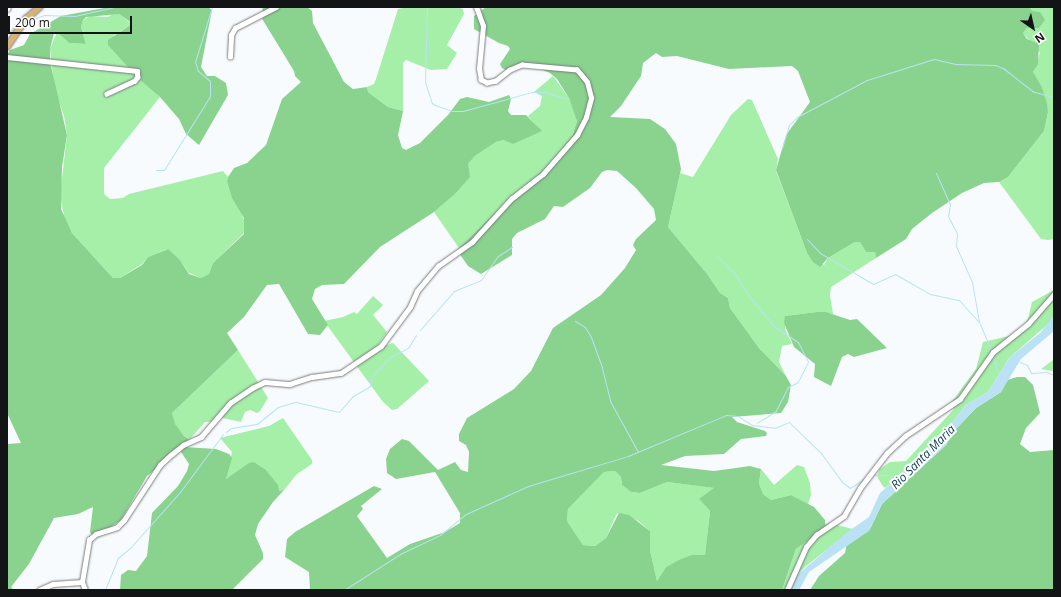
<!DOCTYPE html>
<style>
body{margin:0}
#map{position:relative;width:1061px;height:597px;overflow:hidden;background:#f8fbfd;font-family:"Open Sans",sans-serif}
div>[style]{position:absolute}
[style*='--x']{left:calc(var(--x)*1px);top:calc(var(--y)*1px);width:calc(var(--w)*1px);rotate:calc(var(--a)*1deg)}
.green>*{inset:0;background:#a5efa9}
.forest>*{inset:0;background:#89d38e}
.water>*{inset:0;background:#bae2f4}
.stream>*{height:1px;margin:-0.5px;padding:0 0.5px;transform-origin:0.5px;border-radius:0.5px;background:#bae2f4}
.roads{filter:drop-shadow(0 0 1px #797b7e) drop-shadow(0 0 1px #797b7e)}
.minor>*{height:4.5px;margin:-2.25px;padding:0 2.25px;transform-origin:2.25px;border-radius:2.25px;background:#fff}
.major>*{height:5.5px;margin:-2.75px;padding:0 2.75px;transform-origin:2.75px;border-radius:2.75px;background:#d7b476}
span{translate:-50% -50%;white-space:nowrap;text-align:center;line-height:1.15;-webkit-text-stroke:4px #fff;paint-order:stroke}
.water-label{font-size:12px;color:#134658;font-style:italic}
.frame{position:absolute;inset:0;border:8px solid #131415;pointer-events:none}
.north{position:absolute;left:1013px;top:8px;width:40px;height:40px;-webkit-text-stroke:3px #fff;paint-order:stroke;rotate:146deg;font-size:11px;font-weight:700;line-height:16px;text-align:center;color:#131415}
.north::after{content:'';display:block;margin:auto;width:14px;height:18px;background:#131415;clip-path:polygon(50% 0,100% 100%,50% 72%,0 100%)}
.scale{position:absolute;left:8px;top:16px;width:124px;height:18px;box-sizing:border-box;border:2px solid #131415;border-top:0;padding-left:5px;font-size:12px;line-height:14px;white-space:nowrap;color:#131415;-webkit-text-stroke:3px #fff;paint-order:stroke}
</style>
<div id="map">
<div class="green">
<i style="clip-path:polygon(408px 7px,457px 7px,463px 9px,464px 14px,447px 45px,457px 53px,447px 69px,431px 70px,406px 60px,403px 63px,403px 111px,388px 107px,368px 92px,367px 87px,374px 84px,376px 79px,398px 9px)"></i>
<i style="clip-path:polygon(1029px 7px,1054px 7px,1054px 239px,1048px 240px,1041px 239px,999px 182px,1008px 177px,1044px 131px,1048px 112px,1042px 87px,1033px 73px,1040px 53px,1023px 33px,1027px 28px,1039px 28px)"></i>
<i style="clip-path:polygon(113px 14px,119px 14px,132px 24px,113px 36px,145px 83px,160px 97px,104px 168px,104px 194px,110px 199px,123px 198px,129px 194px,223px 171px,228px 177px,227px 181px,246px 224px,243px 234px,213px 263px,209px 274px,201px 278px,189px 273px,180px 260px,167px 249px,148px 257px,142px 264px,120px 278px,113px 278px,72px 233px,65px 220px,60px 196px,67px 135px,64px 116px,54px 87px,50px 49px,57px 32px,69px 43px,86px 44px,81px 27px,83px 20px,90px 16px,108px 17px)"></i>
<i style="clip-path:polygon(553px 76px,569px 98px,575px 112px,577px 121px,572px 137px,544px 169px,506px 202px,459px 248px,434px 212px,454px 195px,468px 164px,475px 156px,496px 142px,541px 131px,528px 116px,540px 106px,542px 96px,534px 92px)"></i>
<i style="clip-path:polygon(748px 99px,752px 100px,778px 159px,776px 171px,807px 253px,824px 265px,828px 258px,855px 242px,860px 242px,866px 252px,875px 252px,876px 258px,831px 287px,830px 295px,833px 314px,817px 312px,785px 316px,785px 329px,792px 344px,782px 346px,779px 362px,786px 376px,759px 348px,730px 308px,728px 298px,720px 293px,708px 275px,668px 227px,680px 173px,693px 177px,731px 115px)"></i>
<i style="clip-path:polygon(1054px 290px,1054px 315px,1048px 324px,1009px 358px,988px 392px,966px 405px,939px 439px,885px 488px,882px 485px,877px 476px,880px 469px,890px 462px,906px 461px,954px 409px,951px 403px,976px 369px,983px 342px,1009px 336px,1023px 327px,1028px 319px,1032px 302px)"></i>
<i style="clip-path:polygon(373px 296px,383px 305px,373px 315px,387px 332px,378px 345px,380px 347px,393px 343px,429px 381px,397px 409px,392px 410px,383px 402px,324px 321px,343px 317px,354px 312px,357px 314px)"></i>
<i style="clip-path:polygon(238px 350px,268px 398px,260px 411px,257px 413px,250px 410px,245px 412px,241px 422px,218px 417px,210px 422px,205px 422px,190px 439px,184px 436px,174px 424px,172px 413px)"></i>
<i style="clip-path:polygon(1054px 359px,1054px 371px,1041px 369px,1053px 360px)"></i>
<i style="clip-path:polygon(283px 418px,312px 460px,312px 464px,297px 474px,284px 490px,279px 491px,265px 469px,254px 462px,226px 479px,232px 452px,220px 438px,269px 426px)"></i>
<i style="clip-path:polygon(797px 465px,804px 467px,810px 483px,811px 495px,808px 504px,791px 495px,771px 500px,763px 494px,759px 483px,761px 469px,774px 485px)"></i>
<i style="clip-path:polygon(615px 471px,621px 477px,622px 485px,631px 492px,640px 493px,667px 482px,715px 488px,700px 500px,710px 511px,705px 555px,691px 555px,666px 567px,657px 581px,650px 550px,650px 531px,637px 520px,617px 513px,606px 538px,595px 546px,583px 545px,567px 521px,568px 509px,604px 472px)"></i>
<i style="clip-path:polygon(837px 522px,837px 525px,853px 529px,806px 566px,796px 576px,791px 590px,782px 590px,796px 549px,807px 539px,819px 533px,825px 524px)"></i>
</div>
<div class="forest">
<i style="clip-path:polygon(110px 7px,208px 7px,212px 10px,201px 67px,207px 76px,215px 76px,226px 83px,228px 95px,199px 145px,186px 134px,179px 119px,160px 97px,138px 78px,108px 45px,108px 40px,132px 24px,129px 21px,119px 14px,86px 17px,83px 20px,81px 27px,86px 44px,69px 43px,57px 32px,54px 33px,50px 49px,50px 62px,67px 135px,62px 167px,61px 209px,72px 233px,113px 278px,120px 278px,142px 265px,148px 257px,168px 249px,180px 260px,189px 274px,201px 278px,209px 274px,213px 263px,244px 234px,244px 218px,232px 198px,227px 181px,228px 177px,234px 168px,247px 163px,266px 145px,282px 99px,301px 82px,295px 76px,294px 71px,261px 17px,263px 7px,307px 7px,312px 11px,313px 23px,344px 82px,353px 89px,367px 87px,368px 92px,388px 107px,403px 111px,398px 135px,402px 148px,406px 150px,420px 143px,448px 115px,460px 99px,467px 97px,489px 102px,509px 95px,511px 99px,508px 111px,511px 115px,526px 115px,542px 131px,513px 144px,504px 140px,496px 142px,475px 156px,468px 164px,470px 177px,454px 195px,434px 212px,380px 247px,344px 284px,322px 285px,315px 289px,312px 299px,328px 325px,320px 335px,308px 334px,279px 284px,267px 285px,244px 317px,227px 333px,238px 350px,172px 413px,175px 424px,184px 436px,189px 439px,184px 447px,216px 449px,229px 454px,232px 458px,226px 479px,249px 463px,254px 462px,265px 469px,278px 485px,279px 491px,284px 490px,273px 502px,258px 524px,255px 535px,263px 553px,263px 559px,232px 590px,120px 590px,121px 575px,128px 570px,136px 571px,147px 556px,152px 513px,178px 486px,187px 471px,189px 464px,181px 452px,183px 447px,147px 476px,121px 520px,94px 539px,90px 532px,93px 507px,78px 514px,54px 518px,29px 564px,11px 587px,14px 590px,7px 590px,7px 444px,21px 443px,7px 413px,7px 55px,10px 50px,24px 45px,30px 34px,61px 16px)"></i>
<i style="clip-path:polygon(evenodd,486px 7px,1029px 7px,1032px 11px,1040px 12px,1045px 20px,1039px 28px,1027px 28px,1023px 33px,1027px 39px,1039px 44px,1038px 64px,1033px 72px,1042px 87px,1047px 104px,1048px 112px,1044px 131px,1008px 177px,999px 182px,984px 183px,962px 193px,932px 213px,912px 229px,906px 239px,876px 258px,875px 252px,866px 252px,860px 242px,855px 242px,828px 258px,820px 267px,813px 262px,807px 253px,776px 170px,786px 135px,810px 102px,798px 71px,792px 66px,729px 69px,677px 56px,662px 57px,656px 53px,643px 63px,641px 76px,621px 106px,610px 117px,650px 119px,665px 129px,676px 144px,681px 169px,668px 227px,708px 275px,720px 293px,728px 298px,730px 308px,759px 348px,786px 376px,791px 385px,788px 402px,781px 413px,732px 417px,737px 422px,765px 431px,767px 433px,766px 436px,741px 439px,724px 454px,685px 456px,661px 465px,714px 471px,750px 466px,761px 469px,759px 483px,763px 494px,771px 500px,791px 495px,814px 507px,825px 520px,825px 527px,796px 549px,782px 590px,310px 590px,309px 572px,285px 557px,287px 539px,295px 532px,374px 486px,382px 489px,361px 506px,363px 509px,357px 516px,387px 558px,410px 544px,445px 532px,460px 523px,460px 513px,435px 472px,396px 479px,387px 473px,386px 459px,390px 449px,402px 439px,409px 441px,438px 470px,455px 462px,461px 470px,468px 472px,469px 452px,466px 445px,459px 441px,459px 434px,467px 418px,514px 389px,531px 371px,553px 328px,601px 295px,625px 268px,636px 250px,633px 245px,636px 239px,656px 220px,654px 209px,636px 188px,617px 171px,607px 170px,602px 172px,590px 188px,563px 207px,554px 206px,545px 219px,517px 233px,512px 239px,512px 255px,481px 274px,468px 266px,457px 250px,506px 202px,544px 169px,572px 137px,577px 121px,569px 98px,557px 79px,550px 73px,531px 65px,508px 71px,502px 68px,500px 64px,510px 49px,508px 46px,499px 43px,474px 29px,474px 16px,486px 7px,615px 471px,621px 477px,622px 485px,631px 492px,640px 493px,667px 482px,714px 488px,699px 499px,710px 511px,705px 555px,691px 555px,679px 560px,666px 567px,657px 581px,650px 550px,650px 531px,629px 515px,619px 513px,606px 538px,595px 546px,583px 545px,567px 521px,568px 509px,604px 472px,615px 471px)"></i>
<i style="clip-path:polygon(817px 312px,826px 312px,850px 320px,857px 319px,887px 348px,854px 357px,848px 354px,842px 357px,831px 386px,814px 377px,815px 364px,794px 347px,784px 323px,785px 316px)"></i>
<i style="clip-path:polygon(1017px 377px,1025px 377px,1033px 385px,1040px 413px,1026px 428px,1020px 444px,1030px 452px,1054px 450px,1054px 590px,810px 590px,819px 576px,845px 553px,847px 543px,870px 529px,882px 504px,946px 445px,955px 430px,976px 408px,1001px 392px,1007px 380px)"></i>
</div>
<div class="water">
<i style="clip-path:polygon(1054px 315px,1054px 331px,1021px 359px,1001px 392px,976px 408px,955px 430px,946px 445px,882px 504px,869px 531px,809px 572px,799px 590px,791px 590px,795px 577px,846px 533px,869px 517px,880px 493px,939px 439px,966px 405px,988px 392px,1009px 358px,1040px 333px)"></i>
</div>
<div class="stream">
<i style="--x:427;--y:7;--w:75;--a:91.5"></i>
<i style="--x:425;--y:82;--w:22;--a:72"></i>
<i style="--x:432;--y:103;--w:4;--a:34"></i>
<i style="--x:435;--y:105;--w:18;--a:19"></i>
<i style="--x:452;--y:111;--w:11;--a:0"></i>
<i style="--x:463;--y:111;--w:72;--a:-15.4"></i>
<i style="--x:532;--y:92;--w:13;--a:0"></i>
<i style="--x:545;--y:92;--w:24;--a:17"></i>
<i style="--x:31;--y:20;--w:14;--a:-21"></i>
<i style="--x:44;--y:15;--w:31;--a:2"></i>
<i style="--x:75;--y:16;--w:39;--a:-13"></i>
<i style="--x:7;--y:34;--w:17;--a:-45"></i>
<i style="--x:782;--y:148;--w:24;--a:-73"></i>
<i style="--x:789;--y:125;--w:11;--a:-45"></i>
<i style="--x:797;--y:117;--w:79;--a:-27.9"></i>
<i style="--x:867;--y:80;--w:70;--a:-17.4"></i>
<i style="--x:934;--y:59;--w:22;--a:13"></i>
<i style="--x:955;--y:64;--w:40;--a:1.4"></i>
<i style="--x:995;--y:65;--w:9;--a:21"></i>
<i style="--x:1003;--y:68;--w:39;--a:38"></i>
<i style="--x:1034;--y:92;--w:21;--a:14"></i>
<i style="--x:156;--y:170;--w:8;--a:0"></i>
<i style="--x:164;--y:170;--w:87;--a:-58.1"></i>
<i style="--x:210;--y:96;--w:15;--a:-90"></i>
<i style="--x:210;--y:81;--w:16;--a:-140"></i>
<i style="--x:198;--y:71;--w:9;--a:-108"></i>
<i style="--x:195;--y:62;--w:58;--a:-72.8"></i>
<i style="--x:936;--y:173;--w:34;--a:66"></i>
<i style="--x:950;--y:204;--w:12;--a:99"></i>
<i style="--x:948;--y:216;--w:20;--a:63"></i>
<i style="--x:957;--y:234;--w:12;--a:95"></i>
<i style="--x:956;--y:246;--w:39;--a:66"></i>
<i style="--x:972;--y:282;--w:40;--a:80"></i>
<i style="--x:807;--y:239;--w:19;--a:47"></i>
<i style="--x:820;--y:253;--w:61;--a:30.3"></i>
<i style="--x:873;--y:284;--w:24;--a:-24"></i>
<i style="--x:895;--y:274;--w:40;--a:29.7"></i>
<i style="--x:930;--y:294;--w:30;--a:12"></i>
<i style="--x:959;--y:300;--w:31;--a:48"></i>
<i style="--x:716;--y:255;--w:28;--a:45"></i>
<i style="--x:736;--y:275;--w:23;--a:59"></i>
<i style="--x:748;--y:295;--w:40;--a:50"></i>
<i style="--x:774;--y:326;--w:29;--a:34"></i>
<i style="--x:798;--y:342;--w:22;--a:63"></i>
<i style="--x:808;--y:362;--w:22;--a:117"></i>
<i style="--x:798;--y:382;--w:11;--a:153"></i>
<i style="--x:788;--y:387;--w:27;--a:117"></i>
<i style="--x:776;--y:411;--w:22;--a:148"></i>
<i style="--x:575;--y:321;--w:12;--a:31"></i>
<i style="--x:585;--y:327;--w:12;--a:59"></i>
<i style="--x:591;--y:337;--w:33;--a:70"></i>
<i style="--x:602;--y:368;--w:34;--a:76"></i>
<i style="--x:610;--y:401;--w:58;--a:61.2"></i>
<i style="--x:980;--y:324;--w:28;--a:67"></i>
<i style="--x:420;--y:330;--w:52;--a:-48.9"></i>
<i style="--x:454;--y:291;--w:29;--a:-22"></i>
<i style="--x:481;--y:280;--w:29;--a:-55"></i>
<i style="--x:498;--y:256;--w:17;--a:-33"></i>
<i style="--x:993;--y:357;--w:17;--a:73"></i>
<i style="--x:1020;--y:362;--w:8;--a:23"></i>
<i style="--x:1027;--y:365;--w:9;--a:63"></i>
<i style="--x:1031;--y:373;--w:15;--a:-4"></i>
<i style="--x:1046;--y:372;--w:9;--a:21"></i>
<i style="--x:226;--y:432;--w:6;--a:-39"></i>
<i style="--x:231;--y:428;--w:26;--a:-9"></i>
<i style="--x:257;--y:424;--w:27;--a:-39"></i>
<i style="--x:278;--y:407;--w:19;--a:-16"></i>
<i style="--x:296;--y:402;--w:44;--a:13.1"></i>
<i style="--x:339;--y:412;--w:21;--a:-49"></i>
<i style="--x:353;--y:396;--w:20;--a:-30"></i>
<i style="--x:370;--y:386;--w:7;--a:-90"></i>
<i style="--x:370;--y:379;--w:28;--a:-48"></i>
<i style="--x:389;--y:358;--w:21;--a:-28"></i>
<i style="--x:408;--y:348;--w:15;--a:-58"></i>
<i style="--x:873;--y:475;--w:15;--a:0"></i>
<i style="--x:888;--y:475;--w:7;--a:34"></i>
<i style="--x:105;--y:590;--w:35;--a:-68"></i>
<i style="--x:118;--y:558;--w:17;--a:-40"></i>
<i style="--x:131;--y:547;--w:74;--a:-48.3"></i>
<i style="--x:180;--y:492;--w:72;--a:-53.4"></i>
<i style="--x:344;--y:590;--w:67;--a:-32.7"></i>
<i style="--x:400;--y:554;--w:44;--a:-25.4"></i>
<i style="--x:440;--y:535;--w:33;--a:-39"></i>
<i style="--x:466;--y:514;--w:68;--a:-24.3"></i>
<i style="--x:528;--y:486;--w:104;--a:-16.7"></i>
<i style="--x:628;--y:456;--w:106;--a:-22.7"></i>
<i style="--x:726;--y:415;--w:12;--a:5"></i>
<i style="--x:738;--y:416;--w:17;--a:33"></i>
<i style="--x:752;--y:425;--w:23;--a:7"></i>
<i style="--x:775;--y:428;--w:15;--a:-23"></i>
<i style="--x:789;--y:422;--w:45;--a:44.1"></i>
<i style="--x:821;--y:453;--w:36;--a:54"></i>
<i style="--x:842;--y:482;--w:10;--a:37"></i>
<i style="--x:850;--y:488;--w:17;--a:-33"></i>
</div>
<div class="roads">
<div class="minor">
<i style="--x:7;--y:9;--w:2;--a:-63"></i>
<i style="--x:7;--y:57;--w:131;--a:6.1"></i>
<i style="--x:137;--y:71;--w:6;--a:81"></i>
<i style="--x:138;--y:77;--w:5;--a:127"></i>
<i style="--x:135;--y:81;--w:31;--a:155"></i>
<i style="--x:230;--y:57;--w:22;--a:-87"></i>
<i style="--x:231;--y:35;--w:8;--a:-60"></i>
<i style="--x:235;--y:28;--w:46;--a:-27.1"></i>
<i style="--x:39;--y:590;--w:15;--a:-23"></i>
<i style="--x:53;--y:584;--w:29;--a:-4"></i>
<i style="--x:85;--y:590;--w:9;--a:-111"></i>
<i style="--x:82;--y:582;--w:43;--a:-80.5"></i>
<i style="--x:89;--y:540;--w:9;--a:-41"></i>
<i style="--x:96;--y:534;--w:22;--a:-18"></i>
<i style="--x:117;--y:527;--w:10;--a:-45"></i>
<i style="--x:124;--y:520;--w:66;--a:-56.8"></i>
<i style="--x:160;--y:465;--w:16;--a:-43"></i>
<i style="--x:172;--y:454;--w:14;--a:-39"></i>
<i style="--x:183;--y:445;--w:20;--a:-24"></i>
<i style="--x:201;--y:437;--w:45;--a:-49.5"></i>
<i style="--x:230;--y:403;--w:27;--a:-34"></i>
<i style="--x:252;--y:388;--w:14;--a:-25"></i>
<i style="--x:265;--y:382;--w:25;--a:5"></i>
<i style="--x:290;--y:384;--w:23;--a:-18"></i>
<i style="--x:312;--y:377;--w:29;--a:-8"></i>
<i style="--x:341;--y:373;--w:48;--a:-34"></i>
<i style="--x:381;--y:346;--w:49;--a:-53.4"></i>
<i style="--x:410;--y:307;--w:17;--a:-66"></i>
<i style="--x:417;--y:291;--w:33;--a:-50"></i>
<i style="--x:438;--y:266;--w:42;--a:-35.2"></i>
<i style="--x:472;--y:242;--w:58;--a:-47.8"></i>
<i style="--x:511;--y:199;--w:41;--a:-38"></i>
<i style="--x:543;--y:174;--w:52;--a:-48.9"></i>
<i style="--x:577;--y:135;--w:20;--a:-63"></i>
<i style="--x:586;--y:117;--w:20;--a:-75"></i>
<i style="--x:591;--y:98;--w:16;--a:-104"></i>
<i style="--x:587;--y:82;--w:16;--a:-130"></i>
<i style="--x:577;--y:70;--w:55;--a:-174.8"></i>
<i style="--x:522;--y:65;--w:13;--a:157"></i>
<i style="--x:510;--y:70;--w:18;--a:142"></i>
<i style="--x:496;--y:81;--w:9;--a:167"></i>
<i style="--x:487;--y:83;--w:7;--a:-153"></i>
<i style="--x:481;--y:80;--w:11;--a:-100"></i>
<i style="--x:479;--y:69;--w:43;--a:-84.7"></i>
<i style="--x:483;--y:26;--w:20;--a:-110"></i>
<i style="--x:787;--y:590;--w:47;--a:-66.2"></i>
<i style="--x:806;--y:547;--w:16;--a:-50"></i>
<i style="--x:816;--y:535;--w:34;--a:-34"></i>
<i style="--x:844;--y:516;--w:32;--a:-60"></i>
<i style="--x:860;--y:488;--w:44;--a:-52.4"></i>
<i style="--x:887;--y:453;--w:25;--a:-43"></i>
<i style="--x:905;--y:436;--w:66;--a:-33.9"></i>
<i style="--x:960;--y:399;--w:57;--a:-54.9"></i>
<i style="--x:993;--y:352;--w:45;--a:-38.7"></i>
<i style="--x:1028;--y:324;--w:40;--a:-49"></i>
</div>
<div class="major">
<i style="--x:7;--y:47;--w:34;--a:-56"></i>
<i style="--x:26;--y:19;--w:18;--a:-41"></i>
</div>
</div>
<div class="water-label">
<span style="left:923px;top:457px;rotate:-45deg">Rio Santa Maria</span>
</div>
<div class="frame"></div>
<div class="north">N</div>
<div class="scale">200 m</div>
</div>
